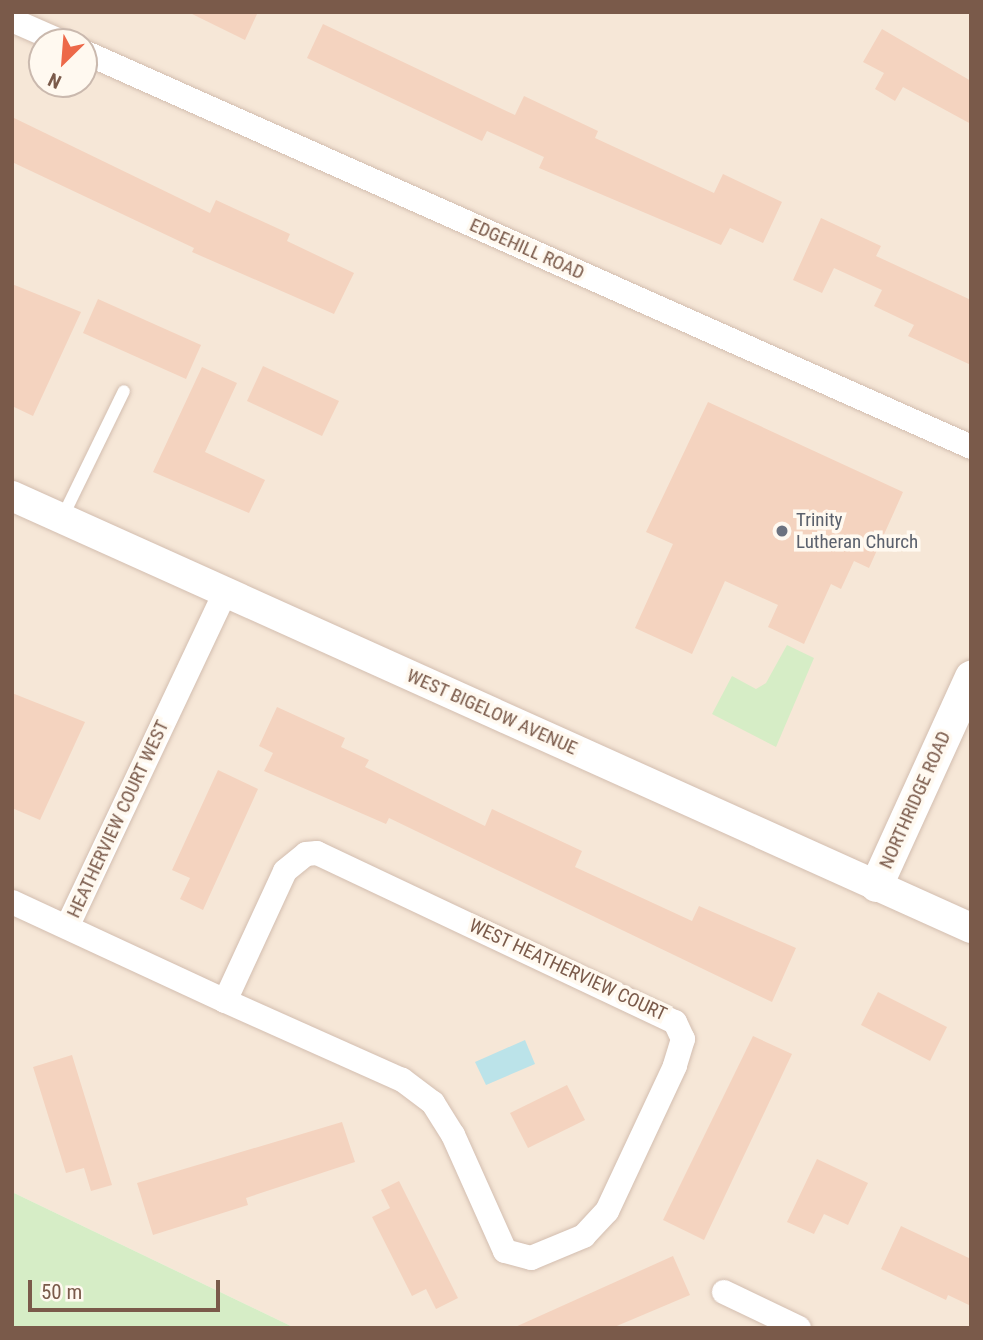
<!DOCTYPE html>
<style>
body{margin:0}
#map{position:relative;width:983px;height:1340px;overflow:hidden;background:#fdf5e9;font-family:"Roboto Condensed",sans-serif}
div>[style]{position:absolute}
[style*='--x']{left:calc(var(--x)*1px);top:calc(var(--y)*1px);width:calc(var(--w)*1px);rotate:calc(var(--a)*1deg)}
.residential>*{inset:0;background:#f6e7d7}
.green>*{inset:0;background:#d6edc6}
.water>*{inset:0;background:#bbe3e9}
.building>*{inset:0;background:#f4d3bf}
.roads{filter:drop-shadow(0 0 2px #d3beb0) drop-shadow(0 0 2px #d3beb0)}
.service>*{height:12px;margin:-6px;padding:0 6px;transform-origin:6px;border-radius:6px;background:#fff}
.minor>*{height:24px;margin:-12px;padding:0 12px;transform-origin:12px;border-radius:12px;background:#fff}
.tertiary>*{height:30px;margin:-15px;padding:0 15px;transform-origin:15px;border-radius:15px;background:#fff}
.secondary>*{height:33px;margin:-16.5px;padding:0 16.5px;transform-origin:16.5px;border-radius:16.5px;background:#fff}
.dots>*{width:19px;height:19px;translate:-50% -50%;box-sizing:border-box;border:4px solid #fff9f0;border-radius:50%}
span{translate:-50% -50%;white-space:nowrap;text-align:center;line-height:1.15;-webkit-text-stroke:7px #fff9f0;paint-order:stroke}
.street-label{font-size:19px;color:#7a5a4a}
.worship-label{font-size:19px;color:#5b616d}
.left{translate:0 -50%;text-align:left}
.frame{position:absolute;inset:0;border:14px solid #7a5a4a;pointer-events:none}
.north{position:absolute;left:28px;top:28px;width:70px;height:70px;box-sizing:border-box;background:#fff9f0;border:2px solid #cab9ae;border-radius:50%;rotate:205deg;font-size:19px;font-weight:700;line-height:28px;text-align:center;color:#7a5a4a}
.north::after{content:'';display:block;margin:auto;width:24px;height:32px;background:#ed6949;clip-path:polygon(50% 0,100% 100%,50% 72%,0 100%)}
.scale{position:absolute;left:28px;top:1280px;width:192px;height:32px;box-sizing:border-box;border:4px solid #7a5a4a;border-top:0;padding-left:9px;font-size:21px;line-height:24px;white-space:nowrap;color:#7a5a4a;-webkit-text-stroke:5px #fff9f0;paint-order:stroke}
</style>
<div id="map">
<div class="residential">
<i style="clip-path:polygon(evenodd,12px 12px,971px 12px,971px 1328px,295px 1328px,12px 1192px,12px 12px,42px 42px,84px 42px,84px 84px,42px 84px,42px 42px)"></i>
</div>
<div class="green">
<i style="clip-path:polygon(787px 645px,814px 658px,776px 747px,712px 714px,732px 676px,756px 689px,766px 683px)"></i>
<i style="clip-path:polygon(12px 1192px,295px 1328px,12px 1328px)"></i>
</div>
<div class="water">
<i style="clip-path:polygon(525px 1040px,535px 1064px,486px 1085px,475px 1062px)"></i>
</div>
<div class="building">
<i style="clip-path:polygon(188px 12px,258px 12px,245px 40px)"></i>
<i style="clip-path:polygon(323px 24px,515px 115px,524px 96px,598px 131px,595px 138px,714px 193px,723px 174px,782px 202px,763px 243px,730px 228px,721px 245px,539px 168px,544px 157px,487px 131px,482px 141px,307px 58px)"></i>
<i style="clip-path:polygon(882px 29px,971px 81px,971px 124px,903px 87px,895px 101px,875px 89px,884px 73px,863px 62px)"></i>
<i style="clip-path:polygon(12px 117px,210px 213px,216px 200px,290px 234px,287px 241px,354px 273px,334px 314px,192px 252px,194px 248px,12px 162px)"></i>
<i style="clip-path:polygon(821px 218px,881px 246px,876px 256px,971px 300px,971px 365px,908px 336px,914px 325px,874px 306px,882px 290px,834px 268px,822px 293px,793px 280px)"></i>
<i style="clip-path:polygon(12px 284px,81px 312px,33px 416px,12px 406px)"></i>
<i style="clip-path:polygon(98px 299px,201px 345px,186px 379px,83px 333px)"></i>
<i style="clip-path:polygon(263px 366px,339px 401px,322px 436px,247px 401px)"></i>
<i style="clip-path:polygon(202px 367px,237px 383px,205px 452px,265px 480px,249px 513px,153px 472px)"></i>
<i style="clip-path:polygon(708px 402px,903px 492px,869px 568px,854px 561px,841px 589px,831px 584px,804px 644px,768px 627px,778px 605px,725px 581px,692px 654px,635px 628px,673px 544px,646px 532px)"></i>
<i style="clip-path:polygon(12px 693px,85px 722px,40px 820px,12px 808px)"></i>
<i style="clip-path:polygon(277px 707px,345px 738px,341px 747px,369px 760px,365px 767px,485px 826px,492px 809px,582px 851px,575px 867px,692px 921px,699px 906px,796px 948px,772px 1002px,389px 818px,386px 824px,264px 771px,273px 753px,259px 746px)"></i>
<i style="clip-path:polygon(218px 770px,258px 789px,203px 910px,180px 899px,190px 878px,172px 870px)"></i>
<i style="clip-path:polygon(878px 992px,947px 1027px,930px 1061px,861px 1025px)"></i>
<i style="clip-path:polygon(753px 1036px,792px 1054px,704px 1240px,663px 1220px)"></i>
<i style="clip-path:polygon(72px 1055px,112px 1185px,91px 1191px,84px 1168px,66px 1173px,33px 1067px)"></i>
<i style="clip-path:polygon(567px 1085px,585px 1120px,528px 1148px,510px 1113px)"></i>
<i style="clip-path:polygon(342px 1122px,355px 1162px,246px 1198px,248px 1205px,153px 1235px,137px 1183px)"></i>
<i style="clip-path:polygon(817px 1159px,868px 1183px,848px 1225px,824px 1214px,814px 1234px,787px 1222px)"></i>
<i style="clip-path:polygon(399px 1181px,458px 1298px,436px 1309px,426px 1289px,412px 1296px,372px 1217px,390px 1208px,381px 1190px)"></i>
<i style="clip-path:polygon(901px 1226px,971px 1259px,971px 1306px,948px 1295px,946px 1300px,881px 1269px)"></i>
<i style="clip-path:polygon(673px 1256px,690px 1295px,612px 1328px,513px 1328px)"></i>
</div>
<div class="roads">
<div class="service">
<i style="--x:62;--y:518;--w:141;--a:-64"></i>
</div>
<div class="minor">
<i style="--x:12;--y:20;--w:55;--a:23.7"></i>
<i style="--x:84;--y:52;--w:971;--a:24"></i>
<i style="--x:317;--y:853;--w:396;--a:25.3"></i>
<i style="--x:675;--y:1022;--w:19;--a:65"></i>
<i style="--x:683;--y:1039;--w:28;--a:107"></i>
<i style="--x:675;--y:1066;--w:160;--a:115.1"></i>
<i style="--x:607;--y:1211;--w:34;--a:133"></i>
<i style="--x:584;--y:1236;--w:57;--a:157.5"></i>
<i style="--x:531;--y:1258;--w:27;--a:-165"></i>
<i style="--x:505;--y:1251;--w:127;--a:-114.1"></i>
<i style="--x:453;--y:1135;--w:38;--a:-122"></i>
<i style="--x:433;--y:1103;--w:39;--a:-143"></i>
<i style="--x:402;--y:1080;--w:194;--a:-155.9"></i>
<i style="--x:225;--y:1001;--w:143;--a:-65.2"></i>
<i style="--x:285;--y:871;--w:27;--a:-39"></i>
<i style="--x:306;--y:854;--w:11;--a:-5"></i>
<i style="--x:12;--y:902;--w:235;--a:24.9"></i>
<i style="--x:67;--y:927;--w:370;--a:-64.7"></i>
<i style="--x:724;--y:1292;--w:83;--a:25.6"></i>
</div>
<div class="tertiary">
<i style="--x:12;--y:496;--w:1052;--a:24.25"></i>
</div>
<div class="secondary">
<i style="--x:876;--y:885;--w:229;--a:-65.5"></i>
</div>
</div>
<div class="dots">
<i style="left:782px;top:531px;background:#6b7280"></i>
</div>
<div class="street-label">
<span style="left:527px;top:249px;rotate:24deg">EDGEHILL ROAD</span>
<span style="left:492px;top:712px;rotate:24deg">WEST BIGELOW AVENUE</span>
<span style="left:915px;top:800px;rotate:-66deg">NORTHRIDGE ROAD</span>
<span style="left:118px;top:819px;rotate:-65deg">HEATHERVIEW COURT WEST</span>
<span style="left:568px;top:970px;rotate:25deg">WEST HEATHERVIEW COURT</span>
</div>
<div class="worship-label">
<span class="left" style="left:796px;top:531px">Trinity<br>Lutheran Church</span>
</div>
<div class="frame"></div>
<div class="north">N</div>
<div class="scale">50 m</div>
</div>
